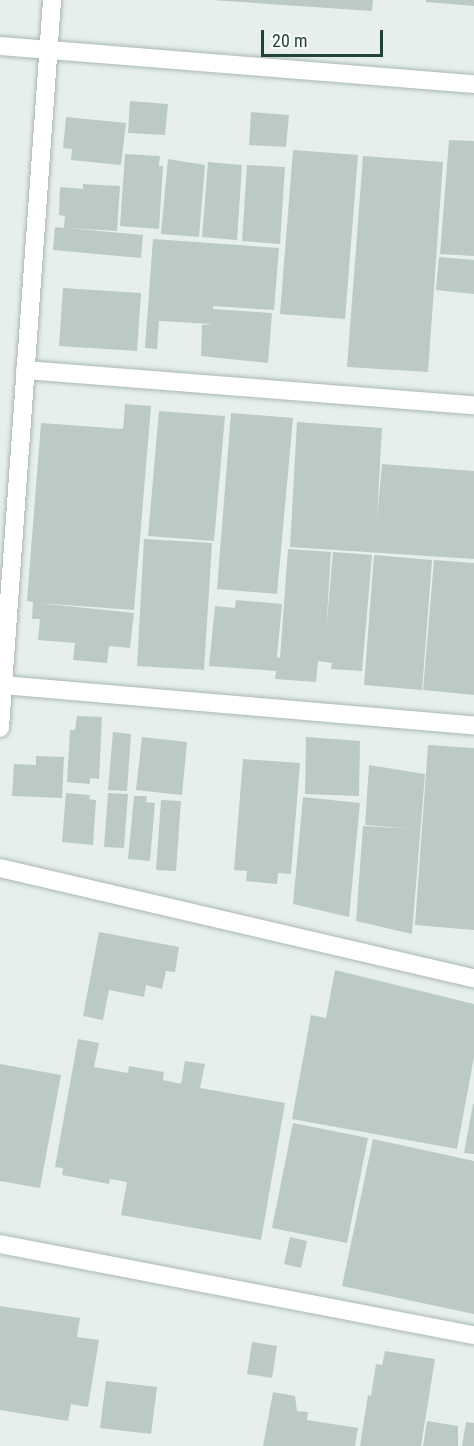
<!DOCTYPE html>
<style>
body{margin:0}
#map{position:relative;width:474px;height:1446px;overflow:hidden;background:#e6efec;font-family:"Roboto Condensed",sans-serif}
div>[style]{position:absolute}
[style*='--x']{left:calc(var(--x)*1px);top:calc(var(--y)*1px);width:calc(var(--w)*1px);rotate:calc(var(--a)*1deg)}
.building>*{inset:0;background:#bbcac5}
.roads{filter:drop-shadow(0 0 2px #a8b8b4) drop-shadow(0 0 2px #a8b8b4)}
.minor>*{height:18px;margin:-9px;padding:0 9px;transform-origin:9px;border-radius:9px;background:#fff}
span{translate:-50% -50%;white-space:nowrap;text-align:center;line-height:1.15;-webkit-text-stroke:5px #f7fbf9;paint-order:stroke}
.scale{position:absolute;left:261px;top:30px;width:122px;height:27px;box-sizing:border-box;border:3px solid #24423c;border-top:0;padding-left:8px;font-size:18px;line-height:21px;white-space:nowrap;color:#24423c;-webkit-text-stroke:4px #f7fbf9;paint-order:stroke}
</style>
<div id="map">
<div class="building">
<i style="clip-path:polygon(212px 0,373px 0,372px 11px)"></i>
<i style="clip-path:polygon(426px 0,474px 0,474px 6px,426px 2px)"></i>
<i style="clip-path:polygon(130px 101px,168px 104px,165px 135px,128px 133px)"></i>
<i style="clip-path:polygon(251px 112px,289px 115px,286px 147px,249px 145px)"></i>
<i style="clip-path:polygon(66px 117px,126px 123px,121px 165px,71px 160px,72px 149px,63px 148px)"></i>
<i style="clip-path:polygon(449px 140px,474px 141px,474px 256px,440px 254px)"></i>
<i style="clip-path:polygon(293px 150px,358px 155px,345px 319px,280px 314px)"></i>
<i style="clip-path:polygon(125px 154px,160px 156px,159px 166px,163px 166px,159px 229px,120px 226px)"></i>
<i style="clip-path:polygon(363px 156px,443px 162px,428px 372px,347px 367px)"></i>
<i style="clip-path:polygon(168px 159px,205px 165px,199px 237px,161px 234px)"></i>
<i style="clip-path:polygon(208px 162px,242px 165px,237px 240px,202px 237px)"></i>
<i style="clip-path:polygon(247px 165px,285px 167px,280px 244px,242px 241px)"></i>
<i style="clip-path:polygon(83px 184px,120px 186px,117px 231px,67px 228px,143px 235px,141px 258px,53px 250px,55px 227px,64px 228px,65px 216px,59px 215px,60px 187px,83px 189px)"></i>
<i style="clip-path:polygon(153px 239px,279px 248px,274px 310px,213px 306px,213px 309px,272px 313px,268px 363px,201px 356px,202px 325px,212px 324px,159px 321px,157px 349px,145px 348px)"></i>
<i style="clip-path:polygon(439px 257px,474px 260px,474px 294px,436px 290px)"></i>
<i style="clip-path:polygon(63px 288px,141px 293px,137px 351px,59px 346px)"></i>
<i style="clip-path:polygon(125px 404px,151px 406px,134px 610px,38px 603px,134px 613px,130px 648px,109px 646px,107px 663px,73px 660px,75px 643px,38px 640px,40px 619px,32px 619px,33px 602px,27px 601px,41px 423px,123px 429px)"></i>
<i style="clip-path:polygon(159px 411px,225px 416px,214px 541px,148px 536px)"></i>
<i style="clip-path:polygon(231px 413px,293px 418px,277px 594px,217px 589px)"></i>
<i style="clip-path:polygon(297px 422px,382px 428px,377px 519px,382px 464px,474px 471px,474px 559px,290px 547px)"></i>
<i style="clip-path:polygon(144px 539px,212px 543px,204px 670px,137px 666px)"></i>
<i style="clip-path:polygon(288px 549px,331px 552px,326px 632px,333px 552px,372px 555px,362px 671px,331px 669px,332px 663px,318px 661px,316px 682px,275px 679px,276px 671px,209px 666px,215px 606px,235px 608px,236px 600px,282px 604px,277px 657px,280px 658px)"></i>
<i style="clip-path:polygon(374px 555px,432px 560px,422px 690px,364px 685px)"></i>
<i style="clip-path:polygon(434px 560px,474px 563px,474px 695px,423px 690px)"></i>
<i style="clip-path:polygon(77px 716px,102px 717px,99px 779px,90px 778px,90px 784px,67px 782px,70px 730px,75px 730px)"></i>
<i style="clip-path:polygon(113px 732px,131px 734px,127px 791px,108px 790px)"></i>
<i style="clip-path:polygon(142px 737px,187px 742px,182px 795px,136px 790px)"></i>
<i style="clip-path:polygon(306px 737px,360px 741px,359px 796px,305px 794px)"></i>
<i style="clip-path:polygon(428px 745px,474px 748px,474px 930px,415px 925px)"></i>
<i style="clip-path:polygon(36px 756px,64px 757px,62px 798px,12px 796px,14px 764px,36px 765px)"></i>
<i style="clip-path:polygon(243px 759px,300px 763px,291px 874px,278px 873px,277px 884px,246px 881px,247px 871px,234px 870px)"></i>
<i style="clip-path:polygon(369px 765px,425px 774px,412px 934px,356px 921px,363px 826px,414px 829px,365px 825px)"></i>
<i style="clip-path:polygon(66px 793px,90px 795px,89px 799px,96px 800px,93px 845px,62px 842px)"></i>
<i style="clip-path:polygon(108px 793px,128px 794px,124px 848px,104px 847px)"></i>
<i style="clip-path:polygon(134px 796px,147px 796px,146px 802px,155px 803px,150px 861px,128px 859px)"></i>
<i style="clip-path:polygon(303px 797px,360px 803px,349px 917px,293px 904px)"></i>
<i style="clip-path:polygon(161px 800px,181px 801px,176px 871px,156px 870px)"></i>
<i style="clip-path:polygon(99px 932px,179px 947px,175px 972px,166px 971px,162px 989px,146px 985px,144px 997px,109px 990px,103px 1020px,83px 1016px)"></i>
<i style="clip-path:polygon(335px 970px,474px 1004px,474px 1057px,457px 1149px,292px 1119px,311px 1015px,326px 1018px)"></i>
<i style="clip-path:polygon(78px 1039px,99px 1043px,94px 1067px,128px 1073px,129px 1066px,164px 1072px,163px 1080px,181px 1084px,185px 1061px,205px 1064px,200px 1088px,285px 1103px,261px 1240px,121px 1215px,127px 1182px,110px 1179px,109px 1184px,62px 1175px,63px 1168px,55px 1167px)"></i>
<i style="clip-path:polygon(0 1064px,61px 1075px,40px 1188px,0 1181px)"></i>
<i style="clip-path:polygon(473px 1104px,474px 1104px,474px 1154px,464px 1153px)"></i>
<i style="clip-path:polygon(293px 1123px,368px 1138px,347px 1243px,272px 1228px)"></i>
<i style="clip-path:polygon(373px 1139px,474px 1161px,474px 1314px,342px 1286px)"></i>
<i style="clip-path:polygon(290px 1237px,307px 1241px,301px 1268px,284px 1264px)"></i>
<i style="clip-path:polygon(0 1306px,80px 1318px,77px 1337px,99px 1340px,88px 1407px,71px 1404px,68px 1421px,0 1410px)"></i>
<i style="clip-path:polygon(252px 1342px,277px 1346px,272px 1378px,247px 1374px)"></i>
<i style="clip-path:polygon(385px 1351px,435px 1359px,421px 1446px,360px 1446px,368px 1395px,371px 1396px,376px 1364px,382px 1365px)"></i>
<i style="clip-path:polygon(106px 1381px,157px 1387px,151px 1434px,100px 1428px)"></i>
<i style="clip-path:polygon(273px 1392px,295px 1396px,297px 1411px,308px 1412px,307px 1420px,358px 1428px,355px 1446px,263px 1446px)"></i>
<i style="clip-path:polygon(427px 1421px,458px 1426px,458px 1446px,423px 1446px)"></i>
<i style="clip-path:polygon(466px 1422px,474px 1423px,474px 1446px,462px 1446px)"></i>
</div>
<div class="roads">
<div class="minor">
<i style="--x:0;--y:46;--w:476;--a:4.6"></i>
<i style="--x:25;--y:370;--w:450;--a:4.5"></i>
<i style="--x:3;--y:685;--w:473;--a:4.9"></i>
<i style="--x:0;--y:728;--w:730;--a:-85.91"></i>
<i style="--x:0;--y:868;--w:487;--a:13.1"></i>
<i style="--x:0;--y:1244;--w:483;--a:10.9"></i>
</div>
</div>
<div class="scale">20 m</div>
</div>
